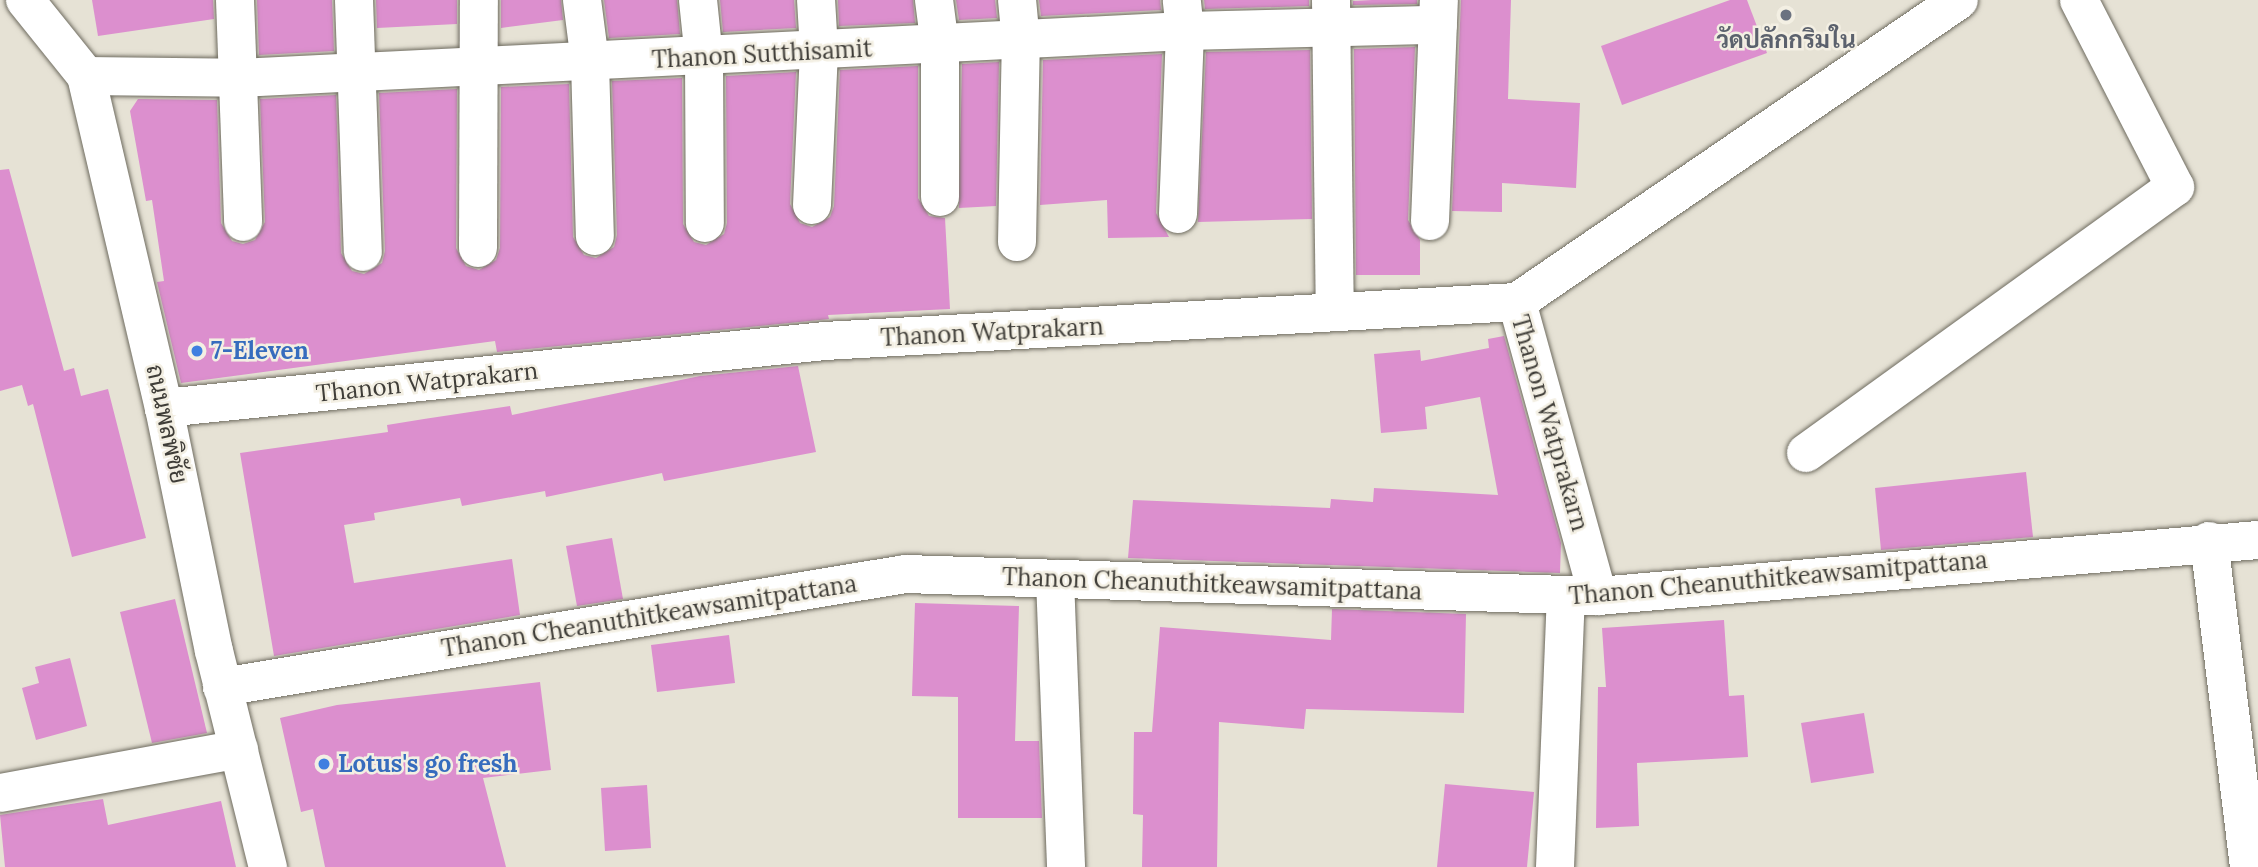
<!DOCTYPE html>
<meta charset="utf-8">
<style>
body{margin:0}
#map{position:relative;width:2258px;height:867px;overflow:hidden;background:#e6e2d5;font-family:Lora,Sarabun,serif}
div>[style]{position:absolute}
[style*='--x']{left:calc(var(--x)*1px);top:calc(var(--y)*1px);width:calc(var(--w)*1px);rotate:calc(var(--a)*1deg)}
.building>*{inset:0;background:#dc8fce}
.roads{filter:drop-shadow(0 0 2px #6e6b5f) drop-shadow(0 0 2px #6e6b5f)}
.minor>*{height:38px;margin:-19px;padding:0 19px;transform-origin:19px;border-radius:19px;background:#fff}
.dots>*{width:19px;height:19px;translate:-50% -50%;box-sizing:border-box;border:4px solid #f3efe3;border-radius:50%}
span{translate:-50% -50%;white-space:nowrap;text-align:center;line-height:1.15;-webkit-text-stroke:5px #f3efe3;paint-order:stroke}
.worship-label{font-size:24px;color:#5b616d;font-weight:700}
.street-label{font-size:24px;color:#3f3d38}
.shop-label{font-size:24px;color:#366cbe;font-weight:700}
.left{translate:0 -50%;text-align:left}
</style>
<div id="map">
<div class="building">
<i style="clip-path:polygon(92px 0,213px 0,214px 19px,98px 36px)"></i>
<i style="clip-path:polygon(257px 0,332px 0,334px 51px,259px 55px)"></i>
<i style="clip-path:polygon(376px 0,457px 0,457px 24px,377px 28px)"></i>
<i style="clip-path:polygon(501px 0,561px 0,563px 20px,501px 28px)"></i>
<i style="clip-path:polygon(604px 0,677px 0,680px 34px,609px 38px)"></i>
<i style="clip-path:polygon(720px 0,794px 0,796px 28px,723px 32px)"></i>
<i style="clip-path:polygon(838px 0,913px 0,915px 23px,839px 26px)"></i>
<i style="clip-path:polygon(956px 0,995px 0,997px 18px,959px 20px)"></i>
<i style="clip-path:polygon(1039px 0,1160px 0,1161px 10px,1041px 16px)"></i>
<i style="clip-path:polygon(1204px 0,1309px 0,1309px 6px,1205px 9px)"></i>
<i style="clip-path:polygon(1372px 0,1417px 0,1417px 4px,1353px 5px,1353px 1px)"></i>
<i style="clip-path:polygon(1461px 0,1511px 0,1508px 99px,1580px 103px,1576px 188px,1502px 183px,1502px 212px,1452px 211px)"></i>
<i style="clip-path:polygon(1730px 0,1747px 0,1767px 53px,1622px 105px,1601px 46px)"></i>
<i style="clip-path:polygon(1415px 47px,1408px 220px,1420px 240px,1420px 275px,1356px 275px,1354px 49px)"></i>
<i style="clip-path:polygon(1310px 50px,1312px 219px,1198px 222px,1206px 52px)"></i>
<i style="clip-path:polygon(1162px 54px,1156px 213px,1169px 237px,1108px 238px,1107px 200px,1040px 205px,1043px 60px)"></i>
<i style="clip-path:polygon(999px 62px,996px 206px,959px 208px,962px 64px)"></i>
<i style="clip-path:polygon(918px 66px,918px 198px,929px 216px,945px 218px,950px 309px,828px 315px,829px 319px,497px 352px,495px 341px,181px 383px,157px 282px,164px 281px,152px 200px,146px 201px,130px 111px,138px 99px,217px 100px,221px 223px,232px 241px,243px 244px,255px 240px,265px 222px,260px 99px,336px 95px,341px 253px,352px 271px,364px 274px,382px 263px,385px 251px,379px 93px,457px 89px,456px 248px,466px 266px,479px 270px,496px 260px,500px 248px,501px 87px,569px 84px,573px 237px,584px 255px,596px 258px,614px 247px,617px 235px,612px 81px,682px 78px,683px 224px,694px 242px,706px 245px,724px 234px,727px 223px,726px 76px,796px 72px,790px 204px,800px 223px,812px 227px,830px 217px,834px 206px,840px 70px)"></i>
<i style="clip-path:polygon(9px 169px,64px 371px,74px 368px,81px 396px,108px 389px,146px 538px,72px 557px,33px 404px,28px 406px,22px 385px,0 391px,0 170px)"></i>
<i style="clip-path:polygon(1504px 336px,1561px 543px,1560px 573px,1128px 558px,1133px 500px,1330px 508px,1331px 499px,1373px 502px,1374px 488px,1498px 495px,1480px 397px,1425px 407px,1427px 429px,1381px 433px,1374px 354px,1420px 350px,1421px 361px,1489px 348px,1488px 339px)"></i>
<i style="clip-path:polygon(798px 366px,816px 452px,664px 481px,662px 473px,546px 497px,545px 491px,462px 506px,460px 498px,374px 513px,375px 520px,344px 525px,354px 583px,512px 559px,520px 615px,274px 656px,240px 453px,388px 432px,387px 425px,424px 419px,510px 406px,512px 415px,700px 376px)"></i>
<i style="clip-path:polygon(2026px 472px,2033px 537px,1881px 550px,1875px 488px)"></i>
<i style="clip-path:polygon(612px 538px,623px 599px,577px 606px,566px 546px)"></i>
<i style="clip-path:polygon(175px 599px,207px 733px,152px 743px,120px 612px)"></i>
<i style="clip-path:polygon(915px 603px,1019px 606px,1015px 741px,1039px 741px,1042px 818px,958px 818px,958px 697px,912px 696px)"></i>
<i style="clip-path:polygon(1332px 609px,1466px 614px,1464px 713px,1306px 709px,1304px 729px,1219px 722px,1217px 867px,1142px 867px,1143px 815px,1133px 814px,1134px 732px,1152px 732px,1160px 627px,1331px 640px)"></i>
<i style="clip-path:polygon(1724px 620px,1729px 696px,1744px 695px,1748px 757px,1637px 763px,1639px 826px,1596px 828px,1598px 687px,1606px 687px,1602px 628px)"></i>
<i style="clip-path:polygon(729px 635px,735px 683px,657px 692px,651px 645px)"></i>
<i style="clip-path:polygon(70px 658px,87px 726px,36px 740px,22px 688px,39px 683px,35px 667px)"></i>
<i style="clip-path:polygon(540px 682px,551px 770px,483px 778px,506px 867px,325px 867px,313px 809px,301px 812px,280px 718px,337px 705px)"></i>
<i style="clip-path:polygon(1864px 713px,1874px 773px,1811px 783px,1801px 723px)"></i>
<i style="clip-path:polygon(1445px 784px,1534px 792px,1527px 867px,1437px 867px)"></i>
<i style="clip-path:polygon(647px 785px,651px 848px,605px 851px,601px 788px)"></i>
<i style="clip-path:polygon(103px 799px,108px 825px,221px 801px,236px 867px,5px 867px,0 815px)"></i>
</div>
<div class="roads">
<div class="minor">
<i style="--x:25;--y:0;--w:97;--a:51.2"></i>
<i style="--x:86;--y:76;--w:341;--a:76.8"></i>
<i style="--x:164;--y:408;--w:248;--a:78.4"></i>
<i style="--x:214;--y:651;--w:223;--a:76"></i>
<i style="--x:235;--y:0;--w:222;--a:87.9"></i>
<i style="--x:354;--y:0;--w:252;--a:88"></i>
<i style="--x:582;--y:0;--w:63;--a:82.6"></i>
<i style="--x:590;--y:62;--w:174;--a:88.4"></i>
<i style="--x:698;--y:0;--w:58;--a:84.1"></i>
<i style="--x:704;--y:58;--w:165;--a:89.7"></i>
<i style="--x:934;--y:0;--w:46;--a:82.6"></i>
<i style="--x:940;--y:46;--w:151;--a:90"></i>
<i style="--x:1331;--y:0;--w:312;--a:89.3"></i>
<i style="--x:86;--y:76;--w:153;--a:0.7"></i>
<i style="--x:239;--y:78;--w:947;--a:-2.84"></i>
<i style="--x:1185;--y:31;--w:253;--a:-1.4"></i>
<i style="--x:812;--y:205;--w:155;--a:-87.4"></i>
<i style="--x:819;--y:50;--w:50;--a:-93.4"></i>
<i style="--x:1178;--y:214;--w:183;--a:-87.8"></i>
<i style="--x:1185;--y:31;--w:31;--a:-96"></i>
<i style="--x:1430;--y:221;--w:221;--a:-87.7"></i>
<i style="--x:1017;--y:242;--w:200;--a:-88.9"></i>
<i style="--x:1021;--y:42;--w:42;--a:-95.4"></i>
<i style="--x:478;--y:248;--w:248;--a:-89.8"></i>
<i style="--x:1517;--y:302;--w:535;--a:-34.34"></i>
<i style="--x:164;--y:408;--w:664;--a:-5.79"></i>
<i style="--x:825;--y:341;--w:693;--a:-3.23"></i>
<i style="--x:1517;--y:302;--w:305;--a:74.6"></i>
<i style="--x:1806;--y:453;--w:455;--a:-35.8"></i>
<i style="--x:2175;--y:187;--w:210;--a:-117.2"></i>
<i style="--x:2209;--y:541;--w:328;--a:83"></i>
<i style="--x:1055;--y:579;--w:288;--a:87.8"></i>
<i style="--x:222;--y:687;--w:692;--a:-9.39"></i>
<i style="--x:905;--y:574;--w:693;--a:1.82"></i>
<i style="--x:1598;--y:596;--w:662;--a:-4.85"></i>
<i style="--x:0;--y:793;--w:243;--a:-10.4"></i>
<i style="--x:1555;--y:867;--w:270;--a:-87.7"></i>
</div>
</div>
<div class="dots">
<i style="left:1786px;top:15px;background:#6b7280"></i>
<i style="left:197px;top:351px;background:#3f7fe0"></i>
<i style="left:324px;top:764px;background:#3f7fe0"></i>
</div>
<div class="worship-label">
<span style="left:1786px;top:40px">วัดปลักกริมใน</span>
</div>
<div class="street-label">
<span style="left:762px;top:54px;rotate:-3deg">Thanon Sutthisamit</span>
<span style="left:992px;top:332px;rotate:-3deg">Thanon Watprakarn</span>
<span style="left:427px;top:382px;rotate:-6deg">Thanon Watprakarn</span>
<span style="left:1550px;top:423px;rotate:74deg">Thanon Watprakarn</span>
<span style="left:167px;top:424px;rotate:78deg">ถนนพลพิชัย</span>
<span style="left:1778px;top:578px;rotate:-5deg">Thanon Cheanuthitkeawsamitpattana</span>
<span style="left:1212px;top:584px;rotate:2deg">Thanon Cheanuthitkeawsamitpattana</span>
<span style="left:649px;top:616px;rotate:-9deg">Thanon Cheanuthitkeawsamitpattana</span>
</div>
<div class="shop-label">
<span class="left" style="left:211px;top:351px">7-Eleven</span>
<span class="left" style="left:338px;top:764px">Lotus's go fresh</span>
</div>
</div>
